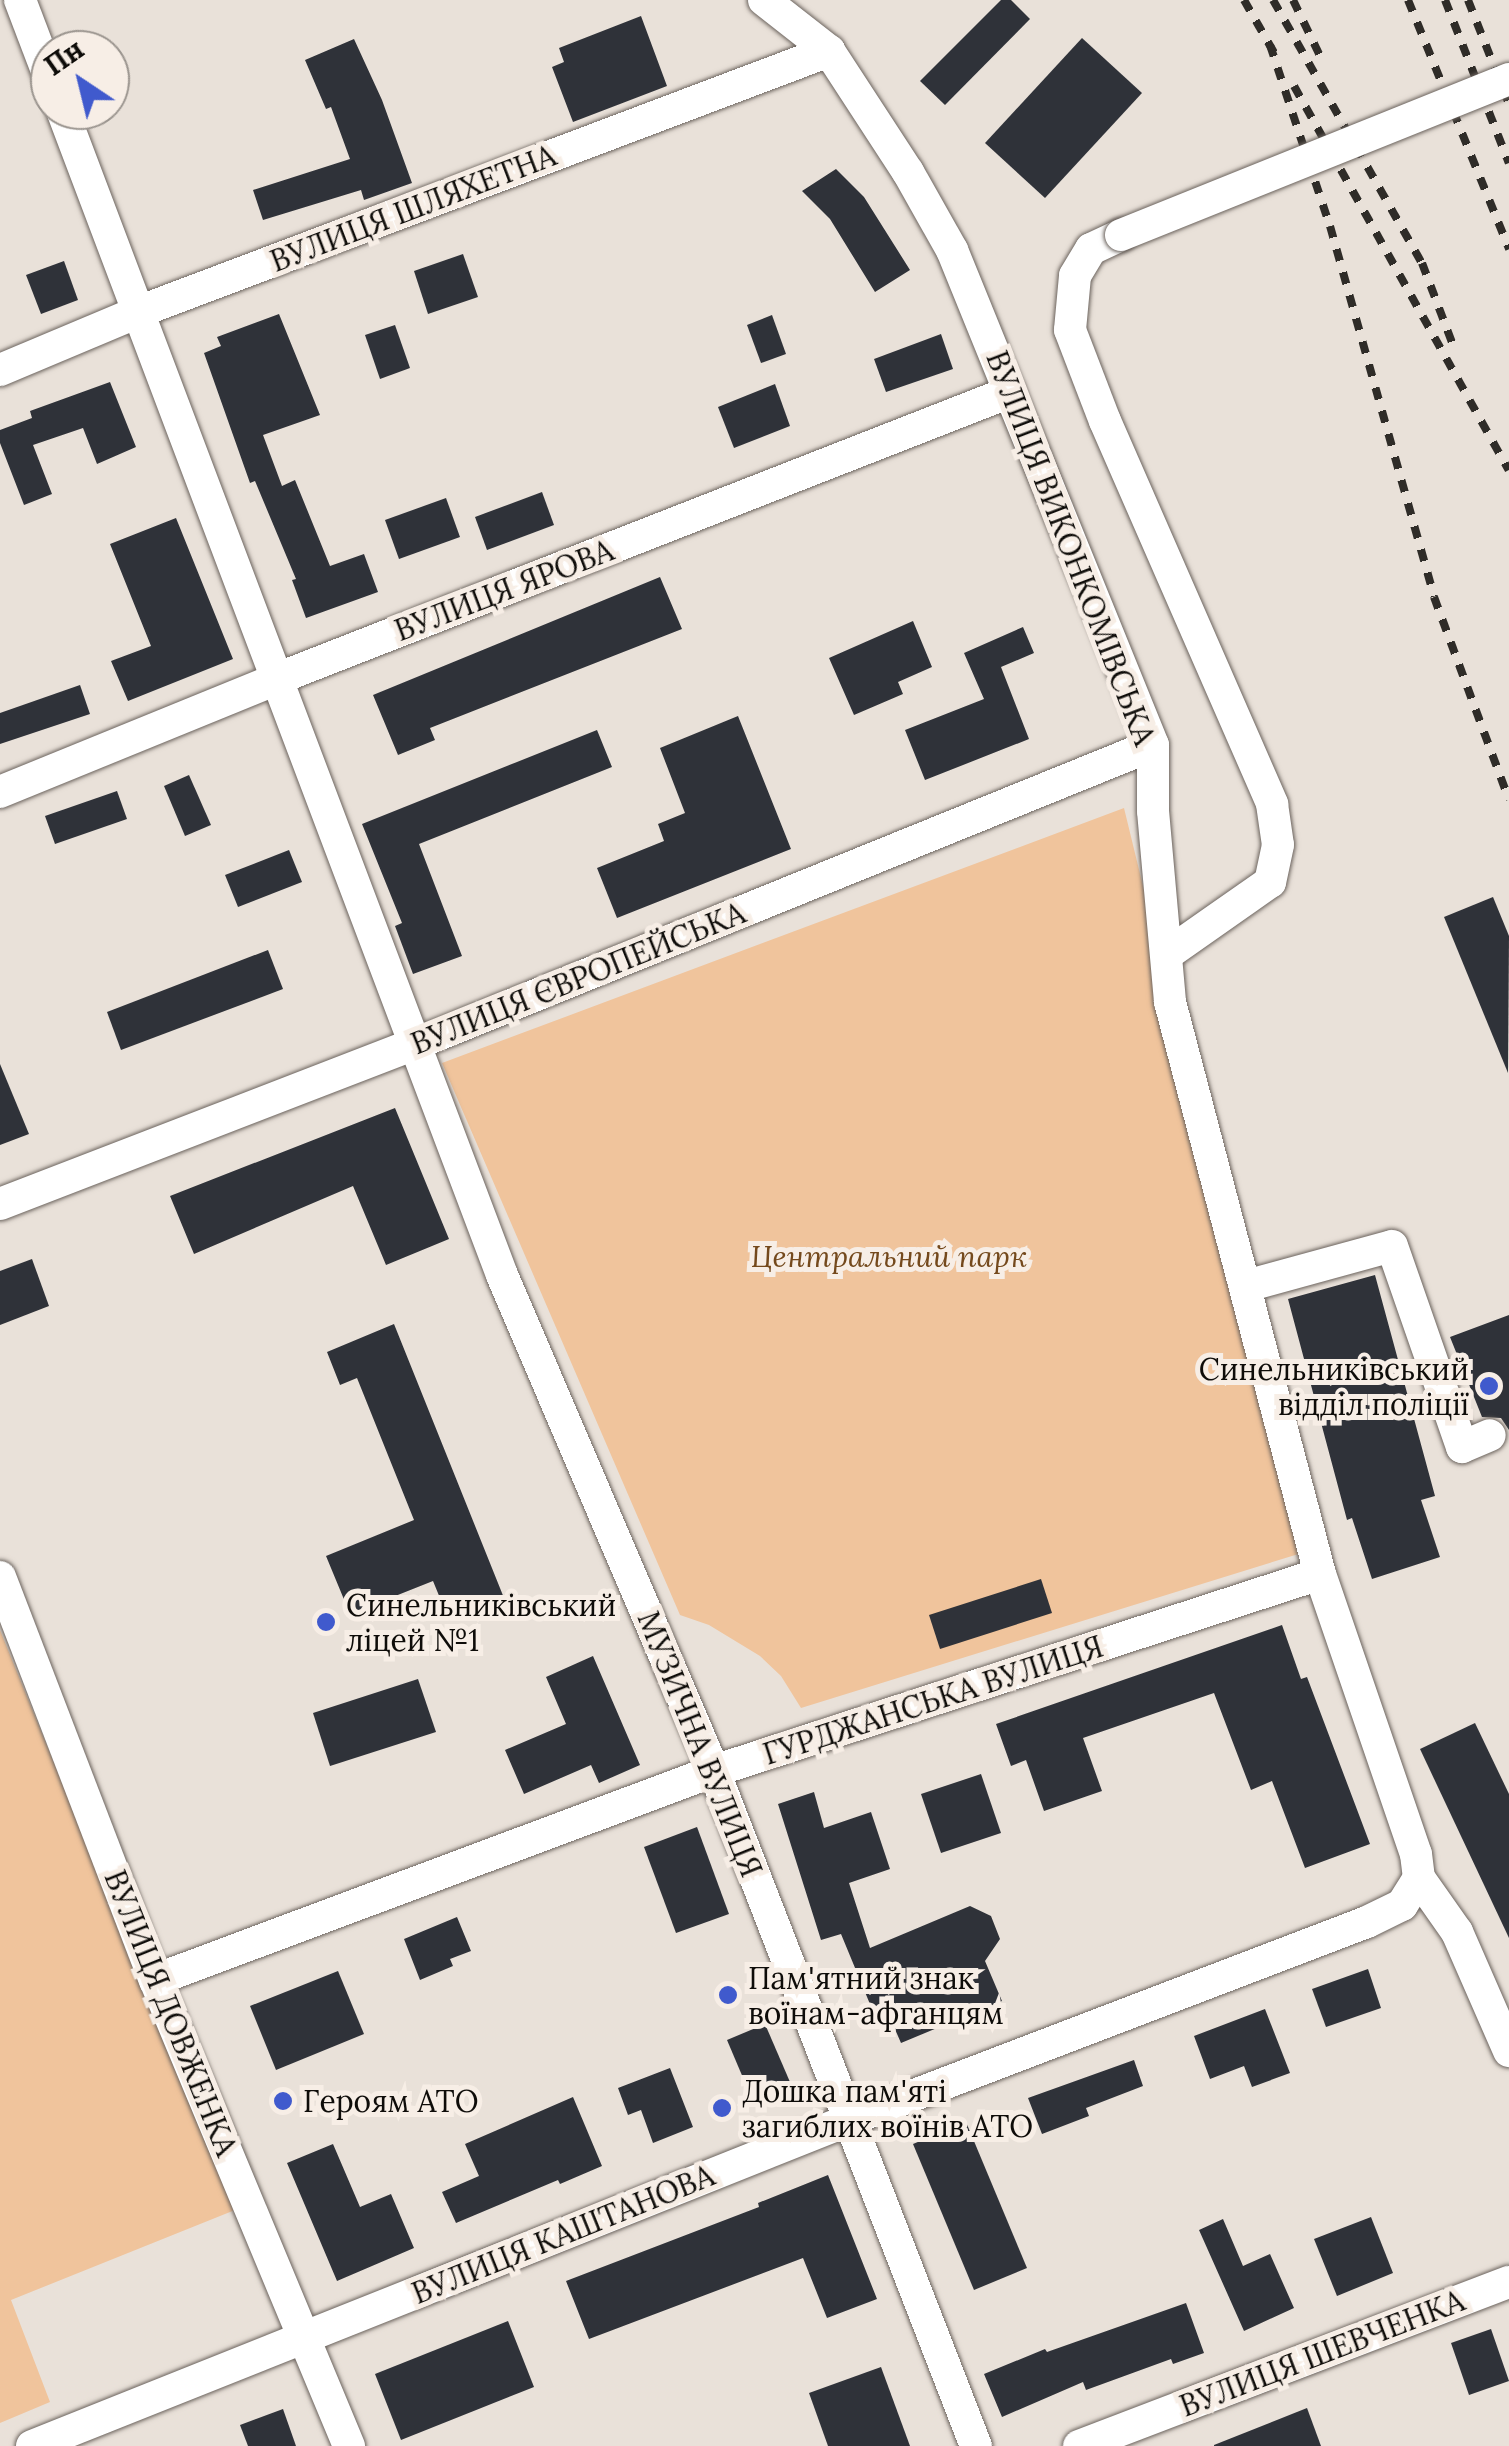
<!DOCTYPE html>
<meta charset="utf-8">
<style>
body{margin:0}
#map{position:relative;width:1509px;height:2446px;overflow:hidden;background:#e9e1d9;font-family:Lora,serif}
div>[style]{position:absolute}
[style*='--x']{left:calc(var(--x)*1px);top:calc(var(--y)*1px);width:calc(var(--w)*1px);rotate:calc(var(--a)*1deg)}
.green>*{inset:0;background:#f0c49c}
.building>*{inset:0;background:#2f3239}
.roads{filter:drop-shadow(0 0 2px #6b635d) drop-shadow(0 0 2px #6b635d)}
.minor>*{height:32px;margin:-16px;padding:0 16px;transform-origin:16px;border-radius:16px;background:#fff}
.rail>*{height:8px;margin-top:-4px;transform-origin:0;background:repeating-linear-gradient(90deg,#2f2c28 0 12px,transparent 0 24px)}
.bridges{filter:drop-shadow(0 0 2px #6b635d) drop-shadow(0 0 2px #6b635d)}
.minor-bridge>*{height:32px;margin:-16px;padding:0 16px;transform-origin:16px;border-radius:16px;background:#fff}
.dots>*{width:28px;height:28px;translate:-50% -50%;box-sizing:border-box;border:5px solid #f7eee6;border-radius:50%}
span{translate:-50% -50%;white-space:nowrap;text-align:center;line-height:1.15;-webkit-text-stroke:10px #f7eee6;paint-order:stroke}
.street-label{font-size:30px;color:#0e0c09}
.park-label{font-size:30px;color:#74491c;font-style:italic}
.poi-label{font-size:30px;color:#0e0c09}
.right{translate:-100% -50%;text-align:right}
.left{translate:0 -50%;text-align:left}
.north{position:absolute;left:30px;top:30px;width:100px;height:100px;box-sizing:border-box;background:#f7eee6;border:2px solid #9a948e;border-radius:50%;rotate:325deg;font-size:28px;font-weight:700;line-height:40px;text-align:center;color:#0e0c09}
.north::after{content:'';display:block;margin:auto;width:35px;height:45px;background:#405acd;clip-path:polygon(50% 0,100% 100%,50% 72%,0 100%)}
</style>
<div id="map">
<div class="green">
<i style="clip-path:polygon(1124px 808px,1305px 1552px,801px 1708px,781px 1676px,760px 1656px,709px 1625px,680px 1615px,442px 1063px)"></i>
<i style="clip-path:polygon(0 1630px,235px 2210px,11px 2300px,50px 2402px,0 2423px)"></i>
</div>
<div class="building">
<i style="clip-path:polygon(1001px 0,1011px 0,1030px 19px,945px 105px,920px 81px)"></i>
<i style="clip-path:polygon(641px 16px,667px 86px,573px 122px,552px 67px,564px 62px,559px 48px)"></i>
<i style="clip-path:polygon(1082px 38px,1142px 93px,1045px 198px,985px 143px)"></i>
<i style="clip-path:polygon(354px 39px,382px 100px,412px 183px,364px 200px,361px 190px,263px 220px,253px 190px,350px 159px,331px 107px,326px 109px,305px 60px)"></i>
<i style="clip-path:polygon(836px 169px,864px 197px,910px 270px,875px 292px,830px 219px,802px 191px)"></i>
<i style="clip-path:polygon(463px 254px,478px 297px,428px 314px,414px 271px)"></i>
<i style="clip-path:polygon(64px 261px,78px 300px,41px 314px,26px 275px)"></i>
<i style="clip-path:polygon(279px 314px,320px 415px,263px 435px,282px 486px,295px 480px,330px 566px,364px 554px,378px 592px,306px 618px,292px 580px,296px 579px,255px 481px,250px 483px,204px 353px,221px 346px,217px 337px)"></i>
<i style="clip-path:polygon(772px 315px,786px 354px,761px 363px,747px 325px)"></i>
<i style="clip-path:polygon(395px 325px,410px 368px,380px 379px,365px 335px)"></i>
<i style="clip-path:polygon(941px 334px,953px 369px,886px 392px,874px 359px)"></i>
<i style="clip-path:polygon(110px 382px,136px 447px,97px 464px,83px 428px,33px 445px,52px 494px,24px 505px,0 443px,0 430px,32px 418px,30px 411px)"></i>
<i style="clip-path:polygon(775px 384px,790px 426px,734px 448px,718px 407px)"></i>
<i style="clip-path:polygon(542px 492px,554px 525px,487px 550px,475px 517px)"></i>
<i style="clip-path:polygon(446px 498px,460px 537px,399px 559px,385px 520px)"></i>
<i style="clip-path:polygon(176px 518px,233px 659px,128px 701px,111px 661px,151px 646px,110px 544px)"></i>
<i style="clip-path:polygon(660px 577px,682px 629px,430px 728px,435px 740px,398px 755px,373px 695px)"></i>
<i style="clip-path:polygon(913px 621px,932px 667px,898px 682px,903px 694px,854px 715px,829px 658px)"></i>
<i style="clip-path:polygon(1023px 627px,1034px 653px,1001px 667px,1029px 739px,925px 780px,905px 730px,984px 699px,964px 653px)"></i>
<i style="clip-path:polygon(80px 685px,90px 714px,0 744px,0 713px)"></i>
<i style="clip-path:polygon(738px 716px,791px 849px,617px 918px,597px 868px,664px 841px,658px 824px,685px 813px,660px 748px)"></i>
<i style="clip-path:polygon(597px 730px,612px 767px,419px 844px,462px 956px,413px 974px,395px 926px,402px 923px,362px 824px)"></i>
<i style="clip-path:polygon(189px 775px,211px 825px,185px 836px,164px 786px)"></i>
<i style="clip-path:polygon(117px 791px,127px 819px,55px 844px,45px 816px)"></i>
<i style="clip-path:polygon(289px 850px,302px 882px,238px 907px,225px 875px)"></i>
<i style="clip-path:polygon(1493px 897px,1509px 936px,1508px 1073px,1444px 917px)"></i>
<i style="clip-path:polygon(268px 950px,283px 989px,121px 1050px,107px 1012px)"></i>
<i style="clip-path:polygon(0 1064px,29px 1134px,0 1145px)"></i>
<i style="clip-path:polygon(395px 1108px,449px 1239px,386px 1265px,353px 1186px,194px 1254px,170px 1196px)"></i>
<i style="clip-path:polygon(32px 1259px,49px 1306px,0 1325px,0 1271px)"></i>
<i style="clip-path:polygon(1375px 1275px,1435px 1496px,1421px 1500px,1440px 1557px,1372px 1579px,1352px 1518px,1347px 1520px,1288px 1299px)"></i>
<i style="clip-path:polygon(1509px 1315px,1509px 1430px,1501px 1418px,1482px 1417px,1450px 1337px)"></i>
<i style="clip-path:polygon(394px 1324px,504px 1598px,449px 1620px,433px 1581px,350px 1614px,326px 1556px,414px 1520px,357px 1378px,340px 1385px,327px 1352px)"></i>
<i style="clip-path:polygon(1041px 1579px,1052px 1613px,940px 1649px,929px 1615px)"></i>
<i style="clip-path:polygon(1282px 1625px,1301px 1679px,1307px 1677px,1370px 1844px,1305px 1868px,1272px 1781px,1251px 1790px,1214px 1693px,1083px 1738px,1102px 1791px,1044px 1811px,1026px 1760px,1011px 1766px,996px 1724px)"></i>
<i style="clip-path:polygon(593px 1656px,640px 1765px,599px 1783px,591px 1765px,524px 1794px,505px 1750px,566px 1724px,546px 1677px)"></i>
<i style="clip-path:polygon(418px 1679px,436px 1732px,330px 1766px,313px 1713px)"></i>
<i style="clip-path:polygon(1475px 1723px,1509px 1794px,1509px 1938px,1420px 1749px)"></i>
<i style="clip-path:polygon(981px 1774px,1001px 1833px,941px 1853px,921px 1794px)"></i>
<i style="clip-path:polygon(814px 1792px,824px 1828px,871px 1812px,890px 1869px,849px 1883px,870px 1948px,970px 1906px,991px 1916px,1000px 1939px,985px 1961px,1002px 2001px,901px 2043px,884px 2004px,872px 2009px,841px 1934px,821px 1940px,778px 1804px)"></i>
<i style="clip-path:polygon(697px 1827px,729px 1914px,676px 1933px,644px 1847px)"></i>
<i style="clip-path:polygon(457px 1917px,471px 1951px,450px 1959px,453px 1966px,420px 1980px,404px 1939px)"></i>
<i style="clip-path:polygon(1368px 1969px,1381px 2008px,1326px 2027px,1312px 1989px)"></i>
<i style="clip-path:polygon(338px 1971px,364px 2034px,276px 2070px,250px 2006px)"></i>
<i style="clip-path:polygon(1265px 2009px,1290px 2073px,1252px 2087px,1244px 2066px,1210px 2079px,1194px 2036px)"></i>
<i style="clip-path:polygon(765px 2024px,790px 2082px,752px 2099px,727px 2040px)"></i>
<i style="clip-path:polygon(1134px 2060px,1143px 2086px,1086px 2108px,1089px 2116px,1042px 2134px,1028px 2098px)"></i>
<i style="clip-path:polygon(670px 2068px,693px 2127px,653px 2143px,641px 2110px,628px 2115px,618px 2088px)"></i>
<i style="clip-path:polygon(573px 2097px,602px 2166px,560px 2184px,558px 2180px,456px 2223px,442px 2192px,479px 2176px,465px 2144px)"></i>
<i style="clip-path:polygon(966px 2122px,1027px 2268px,974px 2290px,913px 2144px)"></i>
<i style="clip-path:polygon(333px 2144px,360px 2207px,391px 2194px,414px 2248px,337px 2281px,287px 2163px)"></i>
<i style="clip-path:polygon(828px 2175px,877px 2299px,827px 2318px,803px 2258px,589px 2339px,566px 2281px,759px 2207px,758px 2203px)"></i>
<i style="clip-path:polygon(1371px 2217px,1393px 2273px,1337px 2296px,1314px 2239px)"></i>
<i style="clip-path:polygon(1223px 2219px,1243px 2266px,1270px 2254px,1294px 2308px,1244px 2331px,1199px 2230px)"></i>
<i style="clip-path:polygon(1186px 2303px,1204px 2353px,1173px 2364px,1171px 2359px,1086px 2390px,1083px 2382px,1002px 2417px,984px 2374px,1045px 2349px,1047px 2352px)"></i>
<i style="clip-path:polygon(508px 2321px,534px 2387px,401px 2440px,375px 2374px)"></i>
<i style="clip-path:polygon(1491px 2329px,1509px 2381px,1469px 2395px,1451px 2343px)"></i>
<i style="clip-path:polygon(881px 2367px,910px 2446px,828px 2446px,809px 2393px)"></i>
<i style="clip-path:polygon(1307px 2408px,1321px 2446px,1214px 2446px,1214px 2445px)"></i>
<i style="clip-path:polygon(283px 2409px,296px 2446px,248px 2446px,240px 2425px)"></i>
</div>
<div class="roads">
<div class="minor">
<i style="--x:20;--y:0;--w:85;--a:69.2"></i>
<i style="--x:764;--y:0;--w:83;--a:38.1"></i>
<i style="--x:829;--y:51;--w:145;--a:56.9"></i>
<i style="--x:908;--y:172;--w:90;--a:60.6"></i>
<i style="--x:952;--y:250;--w:534;--a:67.9"></i>
<i style="--x:1153;--y:745;--w:66;--a:90"></i>
<i style="--x:1153;--y:811;--w:192;--a:84.9"></i>
<i style="--x:1170;--y:1002;--w:591;--a:75.31"></i>
<i style="--x:1320;--y:1574;--w:296;--a:71.1"></i>
<i style="--x:1416;--y:1854;--w:24;--a:83"></i>
<i style="--x:1419;--y:1878;--w:66;--a:54.9"></i>
<i style="--x:1457;--y:1932;--w:130;--a:66.4"></i>
<i style="--x:62;--y:110;--w:1245;--a:69.31"></i>
<i style="--x:502;--y:1275;--w:539;--a:66.86"></i>
<i style="--x:714;--y:1771;--w:724;--a:68.79"></i>
<i style="--x:1121;--y:235;--w:33;--a:155"></i>
<i style="--x:1091;--y:249;--w:31;--a:121"></i>
<i style="--x:1075;--y:276;--w:54;--a:95.3"></i>
<i style="--x:1070;--y:330;--w:97;--a:69"></i>
<i style="--x:1105;--y:421;--w:418;--a:66.4"></i>
<i style="--x:1272;--y:804;--w:41;--a:81.7"></i>
<i style="--x:1278;--y:845;--w:38;--a:102"></i>
<i style="--x:1270;--y:882;--w:126;--a:145"></i>
<i style="--x:0;--y:370;--w:150;--a:-22.8"></i>
<i style="--x:138;--y:312;--w:739;--a:-20.69"></i>
<i style="--x:0;--y:792;--w:301;--a:-22.2"></i>
<i style="--x:279;--y:678;--w:785;--a:-21.37"></i>
<i style="--x:0;--y:1204;--w:443;--a:-21.1"></i>
<i style="--x:413;--y:1045;--w:798;--a:-22.07"></i>
<i style="--x:1246;--y:1286;--w:151;--a:-15.3"></i>
<i style="--x:1392;--y:1246;--w:213;--a:70.8"></i>
<i style="--x:1462;--y:1447;--w:30;--a:-23"></i>
<i style="--x:0;--y:1577;--w:432;--a:69"></i>
<i style="--x:155;--y:1980;--w:505;--a:67.4"></i>
<i style="--x:155;--y:1980;--w:597;--a:-20.5"></i>
<i style="--x:714;--y:1771;--w:637;--a:-18.01"></i>
<i style="--x:32;--y:2446;--w:880;--a:-21.75"></i>
<i style="--x:849;--y:2120;--w:555;--a:-20.92"></i>
<i style="--x:1367;--y:1922;--w:39;--a:-26"></i>
<i style="--x:1402;--y:1905;--w:32;--a:-58"></i>
<i style="--x:1079;--y:2446;--w:460;--a:-20.9"></i>
</div>
</div>
<div class="rail">
<i style="--x:1244;--y:0;--w:64;--a:60.3"></i>
<i style="--x:1273;--y:0;--w:302;--a:60.5"></i>
<i style="--x:1422;--y:263;--w:88;--a:69.3"></i>
<i style="--x:1293;--y:0;--w:69;--a:64.2"></i>
<i style="--x:1408;--y:0;--w:269;--a:67.9"></i>
<i style="--x:1445;--y:0;--w:175;--a:68.6"></i>
<i style="--x:1468;--y:0;--w:112;--a:68.5"></i>
<i style="--x:1270;--y:45;--w:191;--a:71.7"></i>
<i style="--x:1330;--y:226;--w:385;--a:74.3"></i>
<i style="--x:1434;--y:597;--w:216;--a:69.7"></i>
<i style="--x:1294;--y:86;--w:440;--a:60.8"></i>
</div>
<div class="bridges">
<div class="minor-bridge">
<i style="--x:1121;--y:235;--w:418;--a:-21.9"></i>
</div>
</div>
<div class="dots">
<i style="left:1489px;top:1386px;background:#405acd"></i>
<i style="left:326px;top:1622px;background:#405acd"></i>
<i style="left:728px;top:1995px;background:#405acd"></i>
<i style="left:283px;top:2101px;background:#405acd"></i>
<i style="left:722px;top:2108px;background:#405acd"></i>
</div>
<div class="street-label">
<span style="left:413px;top:208px;rotate:-21deg">ВУЛИЦЯ ШЛЯХЕТНА</span>
<span style="left:1071px;top:548px;rotate:69deg">ВУЛИЦЯ ВИКОНКОМІВСЬКА</span>
<span style="left:504px;top:590px;rotate:-21deg">ВУЛИЦЯ ЯРОВА</span>
<span style="left:578px;top:978px;rotate:-22deg">ВУЛИЦЯ ЄВРОПЕЙСЬКА</span>
<span style="left:933px;top:1700px;rotate:-18deg">ГУРДЖАНСЬКА ВУЛИЦЯ</span>
<span style="left:700px;top:1744px;rotate:68deg">МУЗИЧНА ВУЛИЦЯ</span>
<span style="left:171px;top:2013px;rotate:68deg">ВУЛИЦЯ ДОВЖЕНКА</span>
<span style="left:563px;top:2234px;rotate:-22deg">ВУЛИЦЯ КАШТАНОВА</span>
<span style="left:1322px;top:2353px;rotate:-21deg">ВУЛИЦЯ ШЕВЧЕНКА</span>
</div>
<div class="park-label">
<span style="left:889px;top:1256px">Центральний парк</span>
</div>
<div class="poi-label">
<span class="right" style="left:1469px;top:1386px">Синельниківський<br>відділ поліції</span>
<span class="left" style="left:346px;top:1622px">Синельниківський<br>ліцей №1</span>
<span class="left" style="left:748px;top:1995px">Пам'ятний знак<br>воїнам-афганцям</span>
<span class="left" style="left:742px;top:2108px">Дошка пам'яті<br>загиблих воїнів АТО</span>
<span class="left" style="left:303px;top:2101px">Героям АТО</span>
</div>
<div class="north">Пн</div>
</div>
